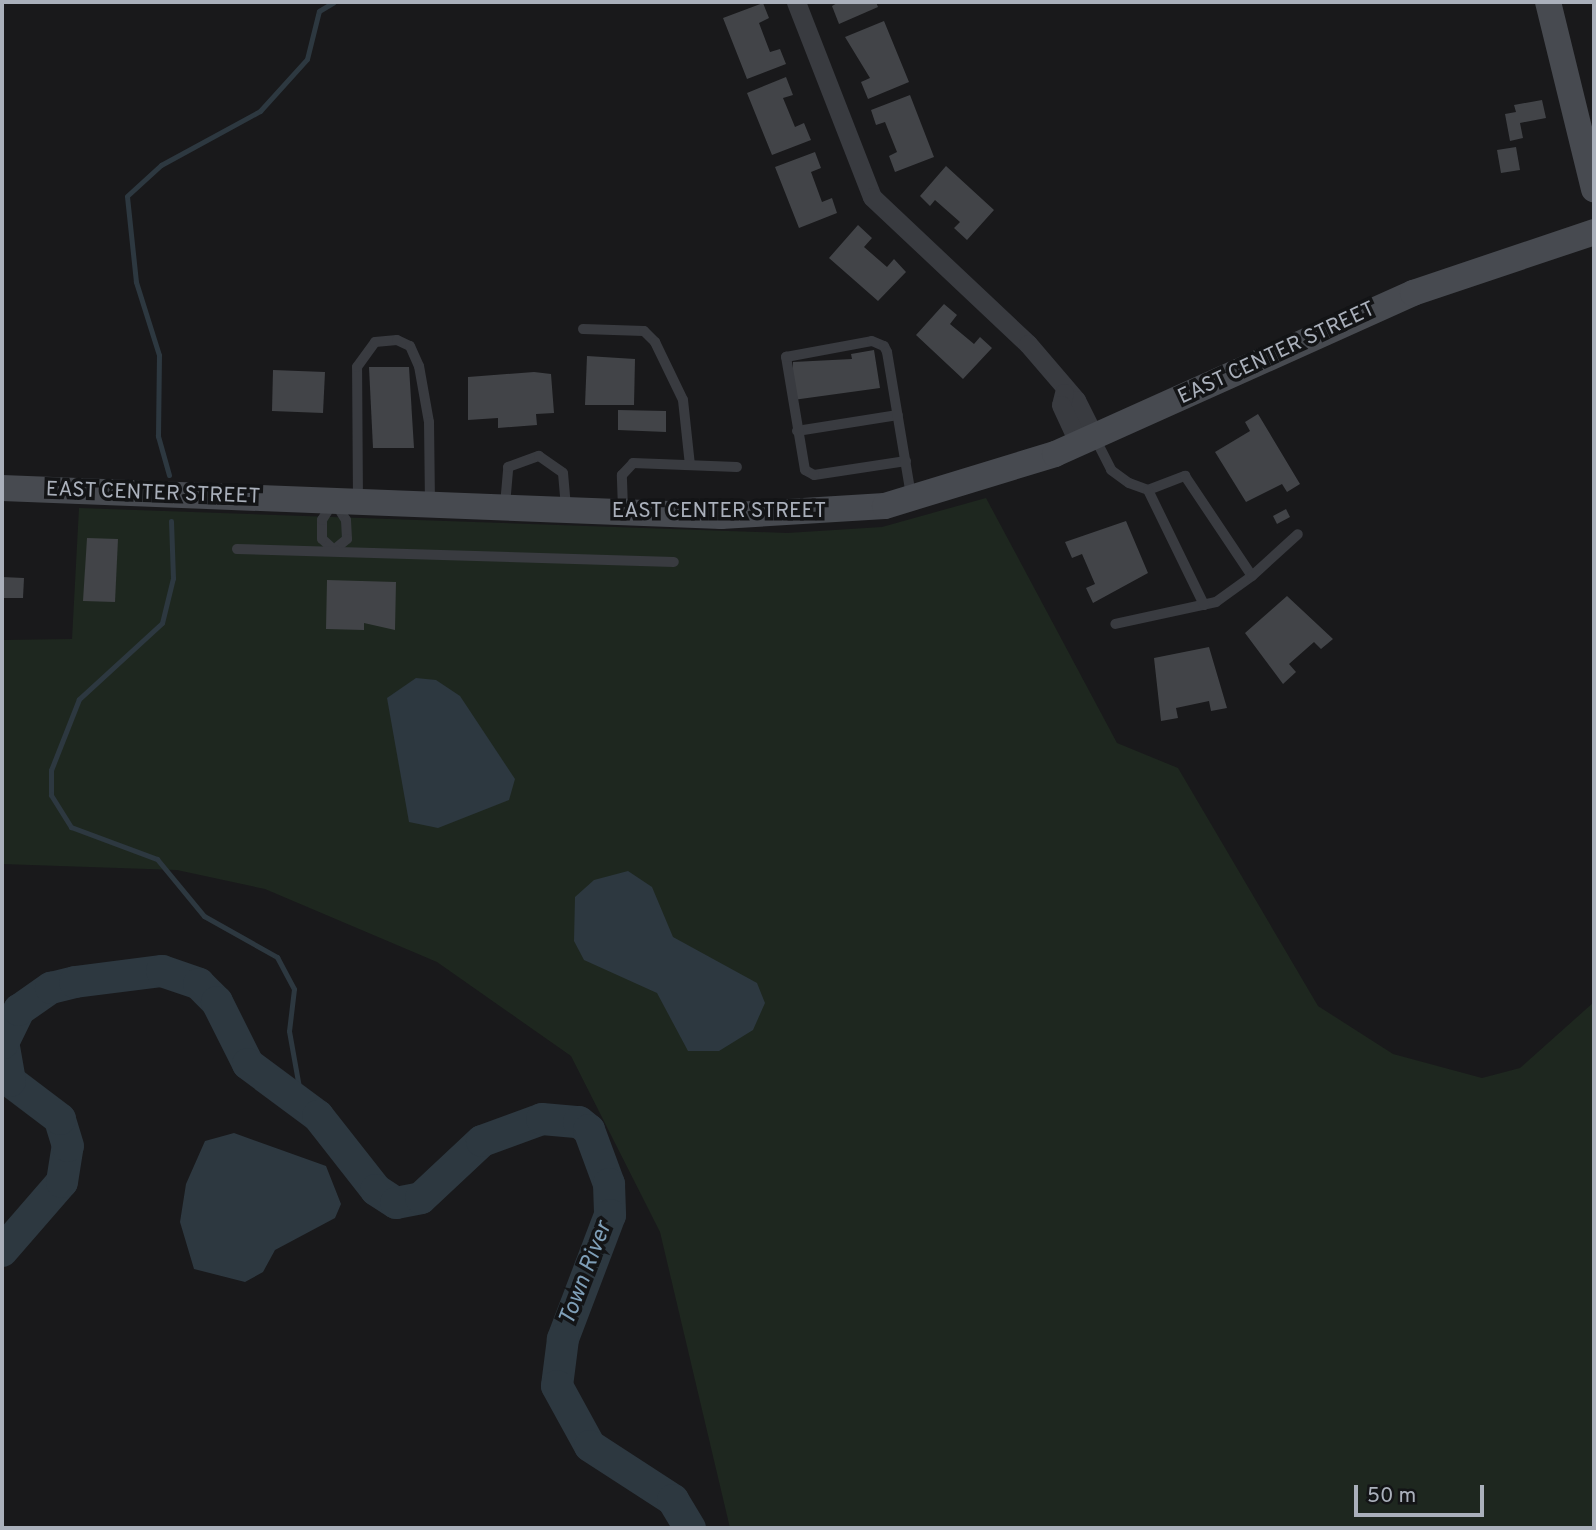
<!DOCTYPE html>
<style>
body{margin:0}
#map{position:relative;width:1596px;height:1530px;overflow:hidden;background:#19191b;font-family:Overpass,sans-serif}
div>[style]{position:absolute}
[style*='--x']{left:calc(var(--x)*1px);top:calc(var(--y)*1px);width:calc(var(--w)*1px);rotate:calc(var(--a)*1deg)}
.green>*{inset:0;background:#1e271f}
.water>*{inset:0;background:#2d3840}
.stream>*{height:5px;margin:-2.5px;padding:0 2.5px;transform-origin:2.5px;border-radius:2.5px;background:#2d3840}
.river>*{height:32px;margin:-16px;padding:0 16px;transform-origin:16px;border-radius:16px;background:#2d3840}
.building>*{inset:0;background:#424448}
.service>*{height:10px;margin:-5px;padding:0 5px;transform-origin:5px;border-radius:5px;background:#393b40}
.minor>*{height:19px;margin:-9.5px;padding:0 9.5px;transform-origin:9.5px;border-radius:9.5px;background:#393b40}
.secondary>*{height:26px;margin:-13px;padding:0 13px;transform-origin:13px;border-radius:13px;background:#474a50}
span{translate:-50% -50%;white-space:nowrap;text-align:center;line-height:1.15;-webkit-text-stroke:7px #131416;paint-order:stroke}
.street-label{font-size:21px;color:#aab0bb}
.water-label{font-size:23px;color:#7f9fb8;font-style:italic}
.frame{position:absolute;inset:0;border:4px solid #aab0bb;pointer-events:none}
.scale{position:absolute;left:1354px;top:1485px;width:130px;height:32px;box-sizing:border-box;border:4px solid #aab0bb;border-top:0;padding-left:9px;font-size:21px;line-height:24px;white-space:nowrap;color:#aab0bb;-webkit-text-stroke:5px #131416;paint-order:stroke}
</style>
<div id="map">
<div class="green">
<i style="clip-path:polygon(986px 498px,1117px 743px,1178px 768px,1318px 1006px,1393px 1054px,1482px 1078px,1520px 1068px,1594px 1002px,1594px 1528px,730px 1528px,660px 1232px,571px 1056px,437px 962px,265px 889px,177px 870px,2px 864px,2px 640px,72px 639px,79px 508px,787px 533px,882px 527px)"></i>
</div>
<div class="water">
<i style="clip-path:polygon(416px 678px,436px 680px,460px 696px,515px 779px,509px 800px,438px 828px,409px 822px,387px 698px)"></i>
<i style="clip-path:polygon(628px 871px,652px 887px,673px 937px,757px 983px,765px 1003px,753px 1030px,719px 1051px,688px 1051px,657px 993px,584px 960px,574px 941px,575px 897px,594px 880px)"></i>
<i style="clip-path:polygon(234px 1133px,326px 1166px,341px 1204px,335px 1218px,275px 1250px,263px 1272px,245px 1282px,194px 1269px,180px 1222px,186px 1184px,205px 1141px)"></i>
</div>
<div class="stream">
<i style="--x:169;--y:475;--w:41;--a:-105.8"></i>
<i style="--x:158;--y:436;--w:81;--a:-89.3"></i>
<i style="--x:159;--y:355;--w:77;--a:-107.5"></i>
<i style="--x:136;--y:282;--w:86;--a:-96"></i>
<i style="--x:127;--y:196;--w:46;--a:-42.4"></i>
<i style="--x:161;--y:165;--w:113;--a:-28.6"></i>
<i style="--x:260;--y:111;--w:70;--a:-47.9"></i>
<i style="--x:307;--y:59;--w:49;--a:-76"></i>
<i style="--x:319;--y:11;--w:17;--a:-31"></i>
<i style="--x:171;--y:521;--w:57;--a:88"></i>
<i style="--x:173;--y:578;--w:46;--a:103.7"></i>
<i style="--x:162;--y:623;--w:113;--a:137.5"></i>
<i style="--x:79;--y:699;--w:76;--a:111.5"></i>
<i style="--x:51;--y:770;--w:25;--a:90"></i>
<i style="--x:51;--y:795;--w:38;--a:58"></i>
<i style="--x:71;--y:827;--w:92;--a:20.4"></i>
<i style="--x:157;--y:859;--w:74;--a:50.5"></i>
<i style="--x:204;--y:916;--w:84;--a:29.3"></i>
<i style="--x:277;--y:957;--w:36;--a:62"></i>
<i style="--x:294;--y:989;--w:42;--a:96.8"></i>
<i style="--x:289;--y:1031;--w:74;--a:79.9"></i>
</div>
<div class="river">
<i style="--x:2;--y:1251;--w:91;--a:-49"></i>
<i style="--x:62;--y:1182;--w:36;--a:-81"></i>
<i style="--x:68;--y:1146;--w:28;--a:-107"></i>
<i style="--x:60;--y:1119;--w:63;--a:-142.8"></i>
<i style="--x:10;--y:1081;--w:39;--a:-100"></i>
<i style="--x:3;--y:1043;--w:37;--a:-64"></i>
<i style="--x:19;--y:1010;--w:39;--a:-35"></i>
<i style="--x:51;--y:988;--w:25;--a:-14"></i>
<i style="--x:75;--y:982;--w:88;--a:-7.2"></i>
<i style="--x:162;--y:971;--w:39;--a:19"></i>
<i style="--x:199;--y:984;--w:25;--a:45"></i>
<i style="--x:217;--y:1002;--w:69;--a:63.4"></i>
<i style="--x:248;--y:1064;--w:87;--a:36.6"></i>
<i style="--x:318;--y:1116;--w:94;--a:51.9"></i>
<i style="--x:376;--y:1190;--w:24;--a:33"></i>
<i style="--x:396;--y:1203;--w:25;--a:-11"></i>
<i style="--x:421;--y:1198;--w:83;--a:-43.1"></i>
<i style="--x:482;--y:1141;--w:64;--a:-20.1"></i>
<i style="--x:542;--y:1119;--w:37;--a:5"></i>
<i style="--x:579;--y:1122;--w:13;--a:39"></i>
<i style="--x:589;--y:1130;--w:58;--a:69.7"></i>
<i style="--x:609;--y:1184;--w:31;--a:88"></i>
<i style="--x:610;--y:1215;--w:133;--a:110.8"></i>
<i style="--x:563;--y:1339;--w:47;--a:97.3"></i>
<i style="--x:557;--y:1386;--w:68;--a:61.2"></i>
<i style="--x:590;--y:1446;--w:99;--a:33"></i>
<i style="--x:673;--y:1500;--w:33;--a:59"></i>
</div>
<div class="building">
<i style="clip-path:polygon(839px 2px,876px 2px,878px 7px,839px 24px,832px 6px)"></i>
<i style="clip-path:polygon(763px 3px,769px 18px,759px 23px,770px 52px,780px 49px,786px 64px,747px 79px,723px 18px)"></i>
<i style="clip-path:polygon(884px 21px,909px 82px,868px 99px,861px 82px,870px 78px,845px 37px)"></i>
<i style="clip-path:polygon(786px 77px,793px 95px,783px 98px,795px 127px,804px 123px,811px 140px,772px 155px,747px 93px)"></i>
<i style="clip-path:polygon(910px 95px,934px 157px,895px 172px,889px 156px,897px 152px,885px 122px,876px 125px,871px 110px)"></i>
<i style="clip-path:polygon(1542px 100px,1546px 118px,1520px 123px,1523px 138px,1510px 141px,1505px 114px,1516px 112px,1514px 105px)"></i>
<i style="clip-path:polygon(1516px 147px,1520px 170px,1501px 173px,1497px 150px)"></i>
<i style="clip-path:polygon(815px 152px,821px 168px,811px 172px,822px 202px,832px 198px,837px 213px,799px 228px,775px 167px)"></i>
<i style="clip-path:polygon(946px 166px,994px 210px,967px 240px,954px 228px,960px 222px,935px 200px,930px 206px,920px 196px)"></i>
<i style="clip-path:polygon(858px 225px,872px 238px,864px 247px,887px 267px,894px 259px,906px 272px,878px 301px,829px 258px)"></i>
<i style="clip-path:polygon(944px 304px,957px 315px,950px 324px,974px 344px,980px 337px,992px 348px,963px 379px,916px 335px)"></i>
<i style="clip-path:polygon(874px 350px,880px 388px,793px 400px,793px 362px,852px 359px,851px 354px)"></i>
<i style="clip-path:polygon(587px 356px,635px 359px,634px 405px,585px 405px)"></i>
<i style="clip-path:polygon(369px 367px,409px 367px,414px 448px,373px 448px)"></i>
<i style="clip-path:polygon(273px 370px,325px 372px,323px 413px,272px 411px)"></i>
<i style="clip-path:polygon(534px 372px,551px 374px,554px 413px,536px 414px,537px 425px,498px 428px,498px 418px,468px 420px,468px 377px)"></i>
<i style="clip-path:polygon(618px 410px,666px 411px,666px 432px,618px 430px)"></i>
<i style="clip-path:polygon(1258px 414px,1300px 484px,1287px 492px,1282px 484px,1246px 502px,1215px 452px,1250px 431px,1245px 422px)"></i>
<i style="clip-path:polygon(1286px 509px,1290px 517px,1277px 524px,1273px 516px)"></i>
<i style="clip-path:polygon(1126px 521px,1148px 573px,1093px 603px,1086px 588px,1095px 584px,1082px 554px,1072px 558px,1065px 542px)"></i>
<i style="clip-path:polygon(87px 538px,118px 539px,115px 602px,83px 601px)"></i>
<i style="clip-path:polygon(2px 577px,24px 578px,23px 598px,2px 598px)"></i>
<i style="clip-path:polygon(327px 580px,396px 582px,395px 630px,364px 623px,364px 630px,326px 629px)"></i>
<i style="clip-path:polygon(1287px 596px,1333px 639px,1321px 649px,1314px 642px,1289px 664px,1296px 672px,1283px 684px,1245px 633px)"></i>
<i style="clip-path:polygon(1209px 647px,1227px 708px,1211px 711px,1209px 701px,1176px 708px,1178px 718px,1161px 721px,1154px 658px)"></i>
</div>
<div class="service">
<i style="--x:583;--y:329;--w:61;--a:1.9"></i>
<i style="--x:644;--y:331;--w:16;--a:45"></i>
<i style="--x:655;--y:342;--w:64;--a:64.2"></i>
<i style="--x:683;--y:400;--w:65;--a:83.9"></i>
<i style="--x:797;--y:431;--w:102;--a:-9"></i>
<i style="--x:1095;--y:438;--w:36;--a:63"></i>
<i style="--x:1111;--y:470;--w:22;--a:36"></i>
<i style="--x:1129;--y:483;--w:20;--a:20"></i>
<i style="--x:1148;--y:490;--w:40;--a:-21"></i>
<i style="--x:1185;--y:476;--w:120;--a:56.2"></i>
<i style="--x:1252;--y:576;--w:44;--a:144.2"></i>
<i style="--x:1216;--y:602;--w:103;--a:167.7"></i>
<i style="--x:906;--y:461;--w:93;--a:171.3"></i>
<i style="--x:814;--y:475;--w:10;--a:-151"></i>
<i style="--x:805;--y:470;--w:115;--a:-99.5"></i>
<i style="--x:786;--y:357;--w:87;--a:-10.5"></i>
<i style="--x:872;--y:341;--w:13;--a:23"></i>
<i style="--x:884;--y:346;--w:7;--a:63"></i>
<i style="--x:887;--y:352;--w:146;--a:80.5"></i>
<i style="--x:1148;--y:490;--w:128;--a:64"></i>
<i style="--x:334;--y:501;--w:22;--a:58"></i>
<i style="--x:346;--y:520;--w:19;--a:87"></i>
<i style="--x:347;--y:539;--w:17;--a:140"></i>
<i style="--x:334;--y:550;--w:16;--a:-137"></i>
<i style="--x:322;--y:539;--w:19;--a:-90"></i>
<i style="--x:322;--y:520;--w:22;--a:-58"></i>
<i style="--x:358;--y:501;--w:134;--a:-90.4"></i>
<i style="--x:357;--y:367;--w:31;--a:-54"></i>
<i style="--x:375;--y:342;--w:22;--a:-5"></i>
<i style="--x:397;--y:340;--w:14;--a:25"></i>
<i style="--x:410;--y:346;--w:22;--a:66"></i>
<i style="--x:419;--y:366;--w:57;--a:79.9"></i>
<i style="--x:429;--y:422;--w:83;--a:89.3"></i>
<i style="--x:505;--y:505;--w:38;--a:-85"></i>
<i style="--x:508;--y:467;--w:33;--a:-20"></i>
<i style="--x:539;--y:456;--w:29;--a:35"></i>
<i style="--x:563;--y:473;--w:37;--a:85"></i>
<i style="--x:623;--y:509;--w:34;--a:-92"></i>
<i style="--x:622;--y:475;--w:16;--a:-47"></i>
<i style="--x:633;--y:463;--w:104;--a:2.2"></i>
<i style="--x:237;--y:549;--w:437;--a:1.7"></i>
<i style="--x:1252;--y:576;--w:62;--a:-42.4"></i>
</div>
<div class="minor">
<i style="--x:796;--y:2;--w:209;--a:68.7"></i>
<i style="--x:872;--y:197;--w:214;--a:43.3"></i>
<i style="--x:1028;--y:344;--w:74;--a:49.4"></i>
<i style="--x:1076;--y:400;--w:42;--a:63.4"></i>
<i style="--x:1064;--y:393;--w:12;--a:104"></i>
<i style="--x:1061;--y:405;--w:43;--a:65.2"></i>
</div>
<div class="secondary">
<i style="--x:1548;--y:2;--w:193;--a:76.2"></i>
<i style="--x:2;--y:488;--w:720;--a:2.23"></i>
<i style="--x:721;--y:516;--w:164;--a:-3.5"></i>
<i style="--x:885;--y:506;--w:178;--a:-17"></i>
<i style="--x:1055;--y:454;--w:393;--a:-24.2"></i>
<i style="--x:1413;--y:293;--w:191;--a:-18.6"></i>
</div>
<div class="street-label">
<span style="left:1277px;top:354px;rotate:-25deg">EAST CENTER STREET</span>
<span style="left:153px;top:494px;rotate:2deg">EAST CENTER STREET</span>
<span style="left:719px;top:512px">EAST CENTER STREET</span>
</div>
<div class="water-label">
<span style="left:587px;top:1274px;rotate:-69deg">Town River</span>
</div>
<div class="frame"></div>
<div class="scale">50 m</div>
</div>
